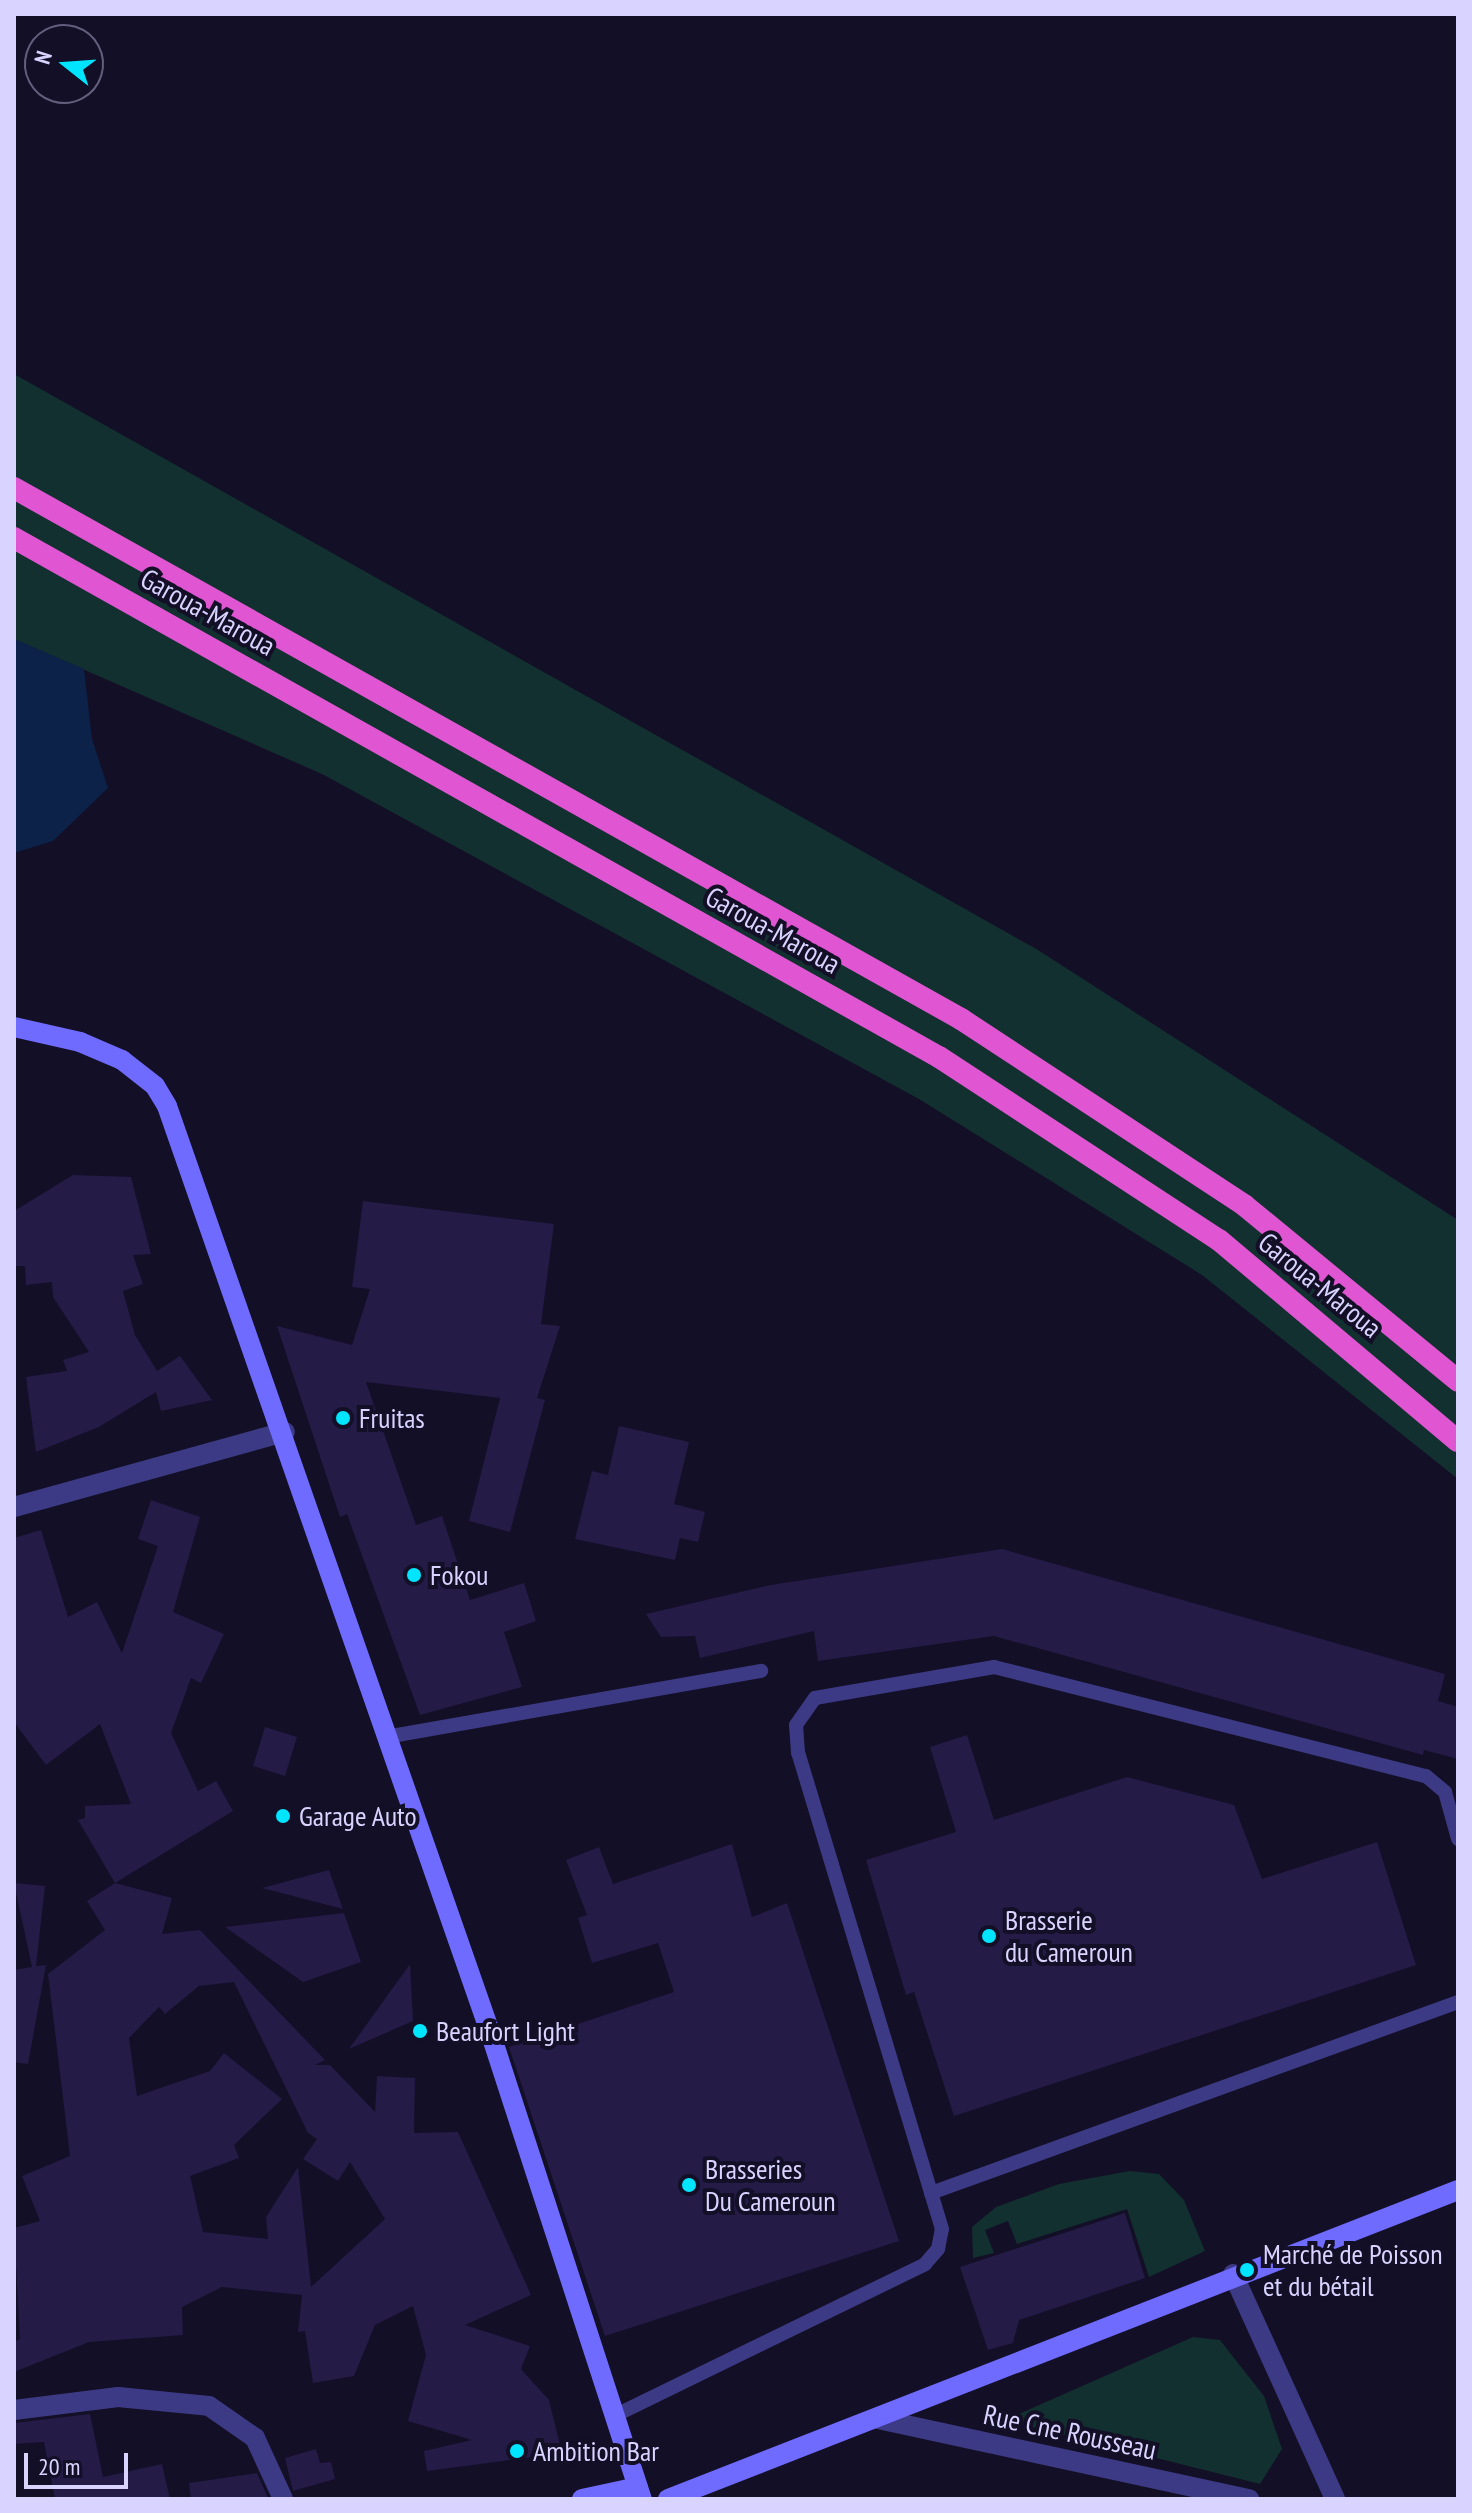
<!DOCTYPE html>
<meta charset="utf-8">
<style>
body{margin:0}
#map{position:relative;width:1472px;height:2513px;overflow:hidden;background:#130f26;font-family:"PT Sans Narrow",sans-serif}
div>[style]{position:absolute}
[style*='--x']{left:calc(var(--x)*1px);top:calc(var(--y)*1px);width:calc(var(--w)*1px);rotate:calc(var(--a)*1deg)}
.green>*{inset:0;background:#12302f}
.water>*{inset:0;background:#0c2248}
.building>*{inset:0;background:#241b47}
.service>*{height:14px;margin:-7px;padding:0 7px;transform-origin:7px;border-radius:7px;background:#3d3a85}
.minor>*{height:20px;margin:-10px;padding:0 10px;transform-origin:10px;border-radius:10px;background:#3d3a85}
.secondary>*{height:20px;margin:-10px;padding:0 10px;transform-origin:10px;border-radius:10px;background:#6f6bff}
.trunk>*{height:22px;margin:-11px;padding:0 11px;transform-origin:11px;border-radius:11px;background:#e055d1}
.dots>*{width:22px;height:22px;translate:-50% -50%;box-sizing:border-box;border:4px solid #130f26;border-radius:50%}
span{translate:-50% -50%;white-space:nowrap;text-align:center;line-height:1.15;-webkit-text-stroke:8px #130f26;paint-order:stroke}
.street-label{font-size:28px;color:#d9d4ff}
.poi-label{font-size:28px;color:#d9d4ff}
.left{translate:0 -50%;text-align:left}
.frame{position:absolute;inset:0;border:16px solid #d9d4ff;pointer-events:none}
.north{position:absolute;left:24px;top:24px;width:80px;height:80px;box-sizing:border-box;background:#130f26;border:2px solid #625e7d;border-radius:50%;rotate:287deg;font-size:22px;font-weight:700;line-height:32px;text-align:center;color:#d9d4ff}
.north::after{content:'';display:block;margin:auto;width:28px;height:36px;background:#00e5ff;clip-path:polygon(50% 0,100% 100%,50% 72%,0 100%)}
.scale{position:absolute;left:24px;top:2453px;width:104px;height:36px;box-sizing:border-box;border:4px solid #d9d4ff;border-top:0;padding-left:10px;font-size:24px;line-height:28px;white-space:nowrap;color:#d9d4ff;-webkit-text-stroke:6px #130f26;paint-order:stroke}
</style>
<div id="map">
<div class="green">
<i style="clip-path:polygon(14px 374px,1038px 950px,1458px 1220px,1458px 1479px,1202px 1275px,919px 1099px,322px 774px,14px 639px)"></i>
<i style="clip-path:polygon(1130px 2171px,1159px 2174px,1184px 2200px,1205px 2251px,1149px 2277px,1127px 2209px,1017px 2244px,1008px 2221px,985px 2230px,994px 2253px,973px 2258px,972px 2227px,996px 2207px,1059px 2184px)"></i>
<i style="clip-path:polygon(1193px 2337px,1220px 2340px,1264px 2396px,1282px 2449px,1260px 2484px,1005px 2420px)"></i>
</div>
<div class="water">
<i style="clip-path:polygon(14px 639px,84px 669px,92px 739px,108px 788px,53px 841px,14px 853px)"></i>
</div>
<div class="building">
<i style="clip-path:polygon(73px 1175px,131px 1177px,151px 1254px,133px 1255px,143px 1284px,123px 1291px,135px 1335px,157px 1371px,180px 1356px,212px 1400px,161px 1411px,156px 1392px,99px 1427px,36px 1452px,26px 1377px,67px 1371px,63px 1360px,89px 1352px,53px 1297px,52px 1282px,26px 1285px,25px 1266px,14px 1266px,14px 1211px)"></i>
<i style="clip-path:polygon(363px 1201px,554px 1224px,541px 1324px,560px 1326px,537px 1398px,545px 1400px,510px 1532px,469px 1521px,500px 1398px,366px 1382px,416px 1525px,442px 1516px,470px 1600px,524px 1583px,536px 1621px,504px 1632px,522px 1687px,420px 1715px,347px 1514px,340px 1517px,277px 1326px,352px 1345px,370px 1289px,352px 1287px)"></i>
<i style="clip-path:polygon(619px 1426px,689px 1442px,674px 1504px,705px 1512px,698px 1542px,680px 1538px,675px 1560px,575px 1539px,592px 1471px,608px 1475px)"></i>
<i style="clip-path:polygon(151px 1500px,200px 1517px,173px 1612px,224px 1634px,201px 1683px,191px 1678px,171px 1733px,198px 1791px,216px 1781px,233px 1811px,115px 1883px,78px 1820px,85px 1818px,85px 1806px,131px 1804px,100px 1724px,46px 1765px,14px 1722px,14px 1538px,41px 1530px,68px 1617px,97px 1602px,122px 1653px,158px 1546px,138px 1539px)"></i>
<i style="clip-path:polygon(1002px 1549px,1445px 1674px,1438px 1701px,1458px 1707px,1458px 1759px,1424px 1750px,1423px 1755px,994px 1636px,818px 1661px,814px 1631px,700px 1658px,695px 1636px,661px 1637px,646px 1614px,771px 1585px)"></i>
<i style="clip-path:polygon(265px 1727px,297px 1737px,285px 1776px,253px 1766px)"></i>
<i style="clip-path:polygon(967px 1735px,994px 1820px,1127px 1777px,1234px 1805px,1262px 1879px,1377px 1842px,1416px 1965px,954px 2116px,914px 1992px,906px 1995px,866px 1860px,956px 1832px,930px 1747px)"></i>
<i style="clip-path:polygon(732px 1844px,752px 1917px,787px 1903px,899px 2241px,605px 2336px,509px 2047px,674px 1992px,658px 1943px,592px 1963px,578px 1918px,587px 1915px,566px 1860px,599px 1847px,613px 1884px)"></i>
<i style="clip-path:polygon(329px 1870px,343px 1909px,262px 1888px)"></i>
<i style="clip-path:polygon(14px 1883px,45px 1886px,36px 1966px,46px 1965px,28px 2064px,14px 2062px,14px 1970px,32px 1967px)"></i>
<i style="clip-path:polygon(evenodd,115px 1883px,172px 1898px,162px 1934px,200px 1930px,325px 2060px,315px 2065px,330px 2065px,375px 2112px,377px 2076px,415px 2078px,414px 2133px,458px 2132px,531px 2295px,465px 2325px,530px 2346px,521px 2369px,549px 2400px,562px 2453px,427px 2471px,424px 2451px,472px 2440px,408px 2421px,426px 2355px,413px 2306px,375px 2325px,354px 2376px,313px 2383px,305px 2331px,298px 2332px,302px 2295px,222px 2287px,182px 2307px,183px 2335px,89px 2342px,14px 2372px,14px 2342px,20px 2339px,14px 2228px,40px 2221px,22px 2176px,70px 2156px,48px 1974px,105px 1930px,87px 1901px,115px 1883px,234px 1982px,308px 2133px,317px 2139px,303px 2159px,338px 2181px,350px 2162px,385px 2219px,311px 2287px,298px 2167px,266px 2217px,268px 2239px,203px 2232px,190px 2176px,239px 2158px,234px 2145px,282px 2099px,224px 2053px,210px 2071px,137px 2096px,129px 2038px,159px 2007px,165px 2014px,199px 1986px,234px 1982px)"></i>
<i style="clip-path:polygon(344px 1913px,361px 1962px,303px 1982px,225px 1927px)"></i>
<i style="clip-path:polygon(410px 1964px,413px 2021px,349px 2049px)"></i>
<i style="clip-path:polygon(1125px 2213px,1145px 2278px,1019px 2320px,1013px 2343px,988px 2350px,960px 2267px)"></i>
<i style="clip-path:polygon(90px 2414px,103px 2477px,162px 2464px,170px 2499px,55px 2499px,44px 2442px,14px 2444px,14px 2423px)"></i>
<i style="clip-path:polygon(316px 2449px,320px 2463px,331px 2462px,335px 2479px,293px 2491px,285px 2458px)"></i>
<i style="clip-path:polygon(257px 2473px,268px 2498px,191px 2499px,189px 2483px)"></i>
</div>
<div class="service">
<i style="--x:386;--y:1737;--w:381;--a:-10"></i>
<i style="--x:931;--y:2193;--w:561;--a:-19.92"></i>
<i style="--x:616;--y:2415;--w:344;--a:-26"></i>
<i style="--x:925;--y:2264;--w:20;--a:-49"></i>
<i style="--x:938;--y:2249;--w:20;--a:-79"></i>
<i style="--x:942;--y:2229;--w:497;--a:-106.8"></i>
<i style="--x:798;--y:1753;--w:28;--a:-94"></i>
<i style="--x:796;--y:1725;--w:33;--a:-55"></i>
<i style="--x:815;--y:1698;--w:182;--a:-9.8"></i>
<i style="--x:994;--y:1667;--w:446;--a:14.2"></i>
<i style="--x:1426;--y:1776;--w:25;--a:40"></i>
<i style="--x:1445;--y:1792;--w:49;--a:74.5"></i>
</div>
<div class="minor">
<i style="--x:14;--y:1507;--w:281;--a:-15.5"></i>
<i style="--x:1233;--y:2274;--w:247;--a:65.6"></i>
<i style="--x:14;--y:2410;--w:105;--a:-7.1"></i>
<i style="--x:118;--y:2397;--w:91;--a:5.6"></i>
<i style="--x:209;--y:2406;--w:56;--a:34.8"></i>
<i style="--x:255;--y:2438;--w:67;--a:65.3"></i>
<i style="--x:878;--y:2419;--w:380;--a:12.2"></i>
</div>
<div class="secondary">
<i style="--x:14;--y:1027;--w:68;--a:12.8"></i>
<i style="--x:80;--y:1042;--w:46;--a:23.2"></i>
<i style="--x:122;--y:1060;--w:42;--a:38.2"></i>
<i style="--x:155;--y:1086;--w:23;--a:59"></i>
<i style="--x:167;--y:1106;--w:984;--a:70.77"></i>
<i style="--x:491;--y:2035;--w:488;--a:72"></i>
<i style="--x:582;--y:2499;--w:57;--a:-12.1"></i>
<i style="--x:668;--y:2499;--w:848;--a:-21.36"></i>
</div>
<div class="trunk">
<i style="--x:14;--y:488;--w:1086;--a:29.28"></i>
<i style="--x:961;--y:1019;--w:339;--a:33.3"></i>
<i style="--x:1244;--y:1205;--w:277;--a:39.4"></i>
<i style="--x:14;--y:538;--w:1061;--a:29.3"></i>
<i style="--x:939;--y:1057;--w:334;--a:33.2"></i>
<i style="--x:1219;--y:1240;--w:312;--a:40.1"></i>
</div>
<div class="dots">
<i style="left:343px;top:1418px;background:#00e5ff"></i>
<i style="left:414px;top:1575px;background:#00e5ff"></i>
<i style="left:283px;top:1816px;background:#00e5ff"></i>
<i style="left:989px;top:1936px;background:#00e5ff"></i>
<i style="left:420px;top:2031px;background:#00e5ff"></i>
<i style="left:689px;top:2185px;background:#00e5ff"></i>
<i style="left:1247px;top:2270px;background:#00e5ff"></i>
<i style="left:517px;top:2451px;background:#00e5ff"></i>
</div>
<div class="street-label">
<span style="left:208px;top:612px;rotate:29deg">Garoua-Maroua</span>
<span style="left:773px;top:930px;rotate:29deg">Garoua-Maroua</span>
<span style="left:1320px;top:1285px;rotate:39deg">Garoua-Maroua</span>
<span style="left:1070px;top:2432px;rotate:12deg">Rue Cne Rousseau</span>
</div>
<div class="poi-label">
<span class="left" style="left:359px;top:1418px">Fruitas</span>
<span class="left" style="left:430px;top:1575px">Fokou</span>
<span class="left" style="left:299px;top:1816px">Garage Auto</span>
<span class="left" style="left:1005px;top:1936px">Brasserie<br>du Cameroun</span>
<span class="left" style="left:436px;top:2031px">Beaufort Light</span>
<span class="left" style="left:705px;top:2185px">Brasseries<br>Du Cameroun</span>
<span class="left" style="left:1263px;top:2270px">Marché de Poisson<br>et du bétail</span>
<span class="left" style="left:533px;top:2451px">Ambition Bar</span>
</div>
<div class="frame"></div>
<div class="north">N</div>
<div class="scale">20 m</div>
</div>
